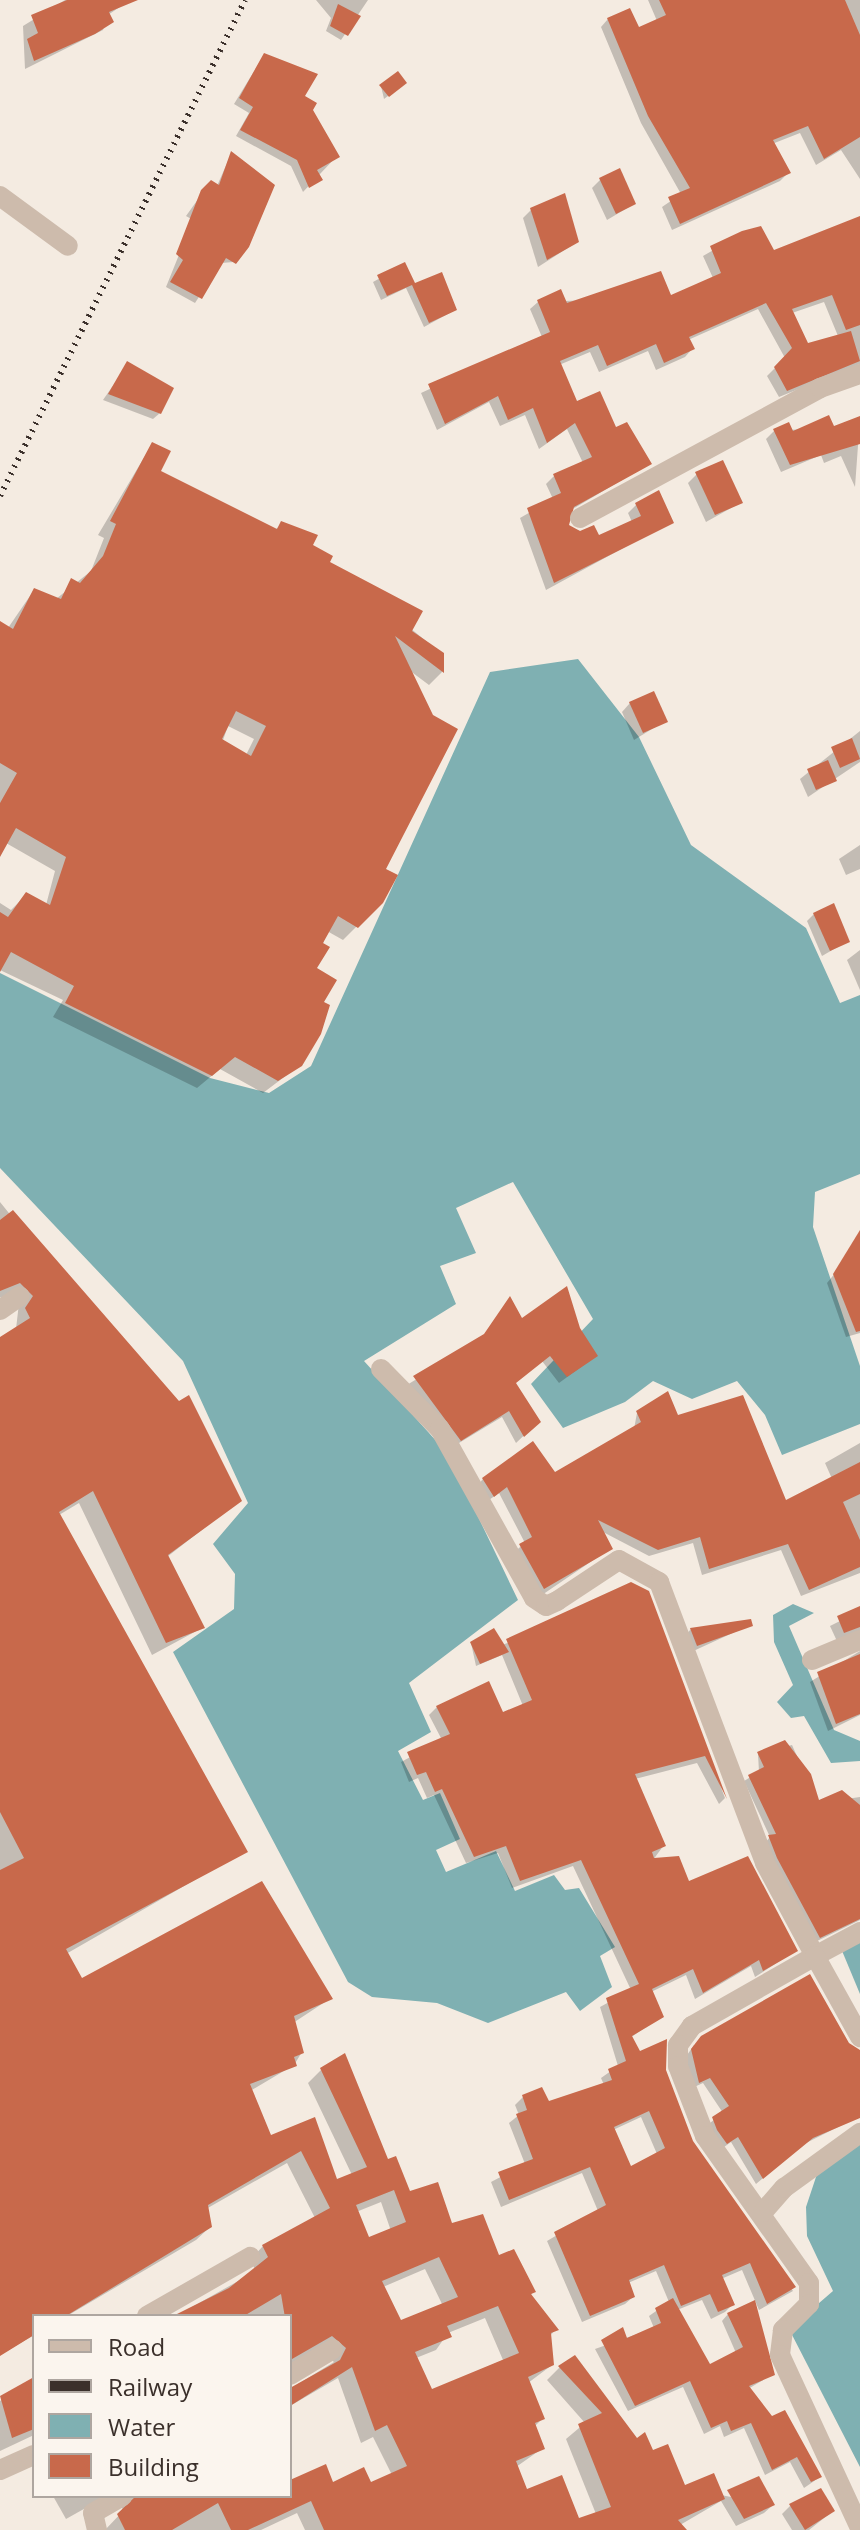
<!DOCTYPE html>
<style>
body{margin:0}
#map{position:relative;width:860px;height:2530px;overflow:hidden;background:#f4ebe1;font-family:"Open Sans",sans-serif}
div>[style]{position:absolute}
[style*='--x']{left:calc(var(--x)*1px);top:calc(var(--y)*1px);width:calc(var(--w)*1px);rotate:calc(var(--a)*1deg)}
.water>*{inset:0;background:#7fb0b2}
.shadow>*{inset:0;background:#0003}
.building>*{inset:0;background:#c8694b}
.minor>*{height:20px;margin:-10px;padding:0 10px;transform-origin:10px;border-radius:10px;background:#cdbbac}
.rail>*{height:6px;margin-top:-3px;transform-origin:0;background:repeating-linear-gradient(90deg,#3b302b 0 2px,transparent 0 8px)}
span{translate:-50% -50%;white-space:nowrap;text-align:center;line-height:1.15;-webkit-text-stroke:6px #fbf5ee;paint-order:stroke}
.legend{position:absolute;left:32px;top:2314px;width:260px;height:184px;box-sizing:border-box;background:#fbf5ee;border:2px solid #aea6a0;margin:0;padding:10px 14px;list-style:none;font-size:24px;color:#3b302b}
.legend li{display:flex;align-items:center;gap:16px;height:40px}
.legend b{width:40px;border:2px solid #aea6a0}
</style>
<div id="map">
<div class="water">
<i style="clip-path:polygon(578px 659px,639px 737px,691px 845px,806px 928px,840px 1003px,860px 995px,860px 1174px,815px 1192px,813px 1227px,860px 1366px,860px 1424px,782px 1455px,765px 1415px,737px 1381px,692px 1399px,653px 1381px,625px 1402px,563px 1428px,531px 1384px,593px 1319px,513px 1182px,456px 1208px,476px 1253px,440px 1266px,456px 1304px,364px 1361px,448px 1454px,518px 1600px,409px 1683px,431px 1732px,398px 1751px,423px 1800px,440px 1793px,460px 1839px,436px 1850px,446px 1872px,496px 1851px,515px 1891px,554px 1875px,565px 1890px,579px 1888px,615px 1947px,600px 1956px,612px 1987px,580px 2011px,566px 1992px,488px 2023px,437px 2003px,372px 1997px,348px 1982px,173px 1652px,234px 1609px,235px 1574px,213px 1544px,248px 1503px,183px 1361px,0 1168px,0 973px,210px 1078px,269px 1093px,311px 1066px,490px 672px)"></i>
<i style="clip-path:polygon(793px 1604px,814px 1613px,789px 1626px,834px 1730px,860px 1741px,860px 1761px,831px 1763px,804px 1716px,791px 1718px,777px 1702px,793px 1685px,774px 1642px,773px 1615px)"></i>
<i style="clip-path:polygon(860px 1937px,860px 1994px,840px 1946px)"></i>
<i style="clip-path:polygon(860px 2136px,860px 2467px,789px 2329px,833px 2291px,807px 2236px,806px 2207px,817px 2174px)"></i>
</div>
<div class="shadow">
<i style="clip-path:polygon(65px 0,130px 0,108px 15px,103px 30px,25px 69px,23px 26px)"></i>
<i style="clip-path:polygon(316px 0,368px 0,341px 40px,326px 31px,331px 18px)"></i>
<i style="clip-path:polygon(648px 0,860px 0,860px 179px,841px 150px,816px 165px,800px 133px,772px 144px,788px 173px,780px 181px,672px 230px,662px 207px,681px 194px,641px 123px,601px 27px,608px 19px,672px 103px,689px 95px)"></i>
<i style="clip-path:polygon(264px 55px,311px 110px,337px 156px,303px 192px,291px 166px,236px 136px,249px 113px,234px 104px)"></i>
<i style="clip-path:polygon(381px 86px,401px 86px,384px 99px)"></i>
<i style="clip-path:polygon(231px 154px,234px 262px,221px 263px,195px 303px,166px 287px,193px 220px,186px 216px,206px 188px,217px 186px)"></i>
<i style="clip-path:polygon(601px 179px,634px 204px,607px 220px,592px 188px)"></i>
<i style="clip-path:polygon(531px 210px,577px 242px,538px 267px,523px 218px)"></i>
<i style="clip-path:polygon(evenodd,860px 222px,860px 364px,779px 397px,767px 376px,785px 358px,758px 309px,688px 340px,692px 349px,685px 357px,656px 370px,648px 351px,599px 372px,590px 352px,559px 365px,576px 404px,649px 464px,571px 510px,567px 526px,598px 538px,632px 522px,628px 513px,636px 505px,671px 522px,546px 590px,520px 518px,553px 499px,546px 484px,554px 476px,583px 463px,567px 429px,539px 449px,525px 415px,500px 426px,489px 402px,437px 430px,421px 393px,542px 337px,530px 309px,538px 302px,670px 297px,713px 278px,703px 256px,743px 233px,773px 253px,860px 222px,824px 302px,838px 336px,807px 345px,792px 313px,824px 302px)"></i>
<i style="clip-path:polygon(404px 265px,414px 286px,455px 310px,424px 327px,406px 288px,381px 300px,373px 282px)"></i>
<i style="clip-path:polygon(128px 364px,160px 413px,153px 419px,103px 400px)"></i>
<i style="clip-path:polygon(860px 418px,855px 487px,841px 456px,824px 463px,821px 455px,781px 472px,766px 439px,775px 430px,833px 429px)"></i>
<i style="clip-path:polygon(evenodd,152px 444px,158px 472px,275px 530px,282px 524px,442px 654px,442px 672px,429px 685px,409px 670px,382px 901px,343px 940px,327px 931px,315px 969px,321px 1002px,300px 1065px,263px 1093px,220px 1069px,197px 1088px,53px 1017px,63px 1000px,0 970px,0 903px,11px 910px,27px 894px,46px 905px,55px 871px,6px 843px,0 856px,0 623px,8px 628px,34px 590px,56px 599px,91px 571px,104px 538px,98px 535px,152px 444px,228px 726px,254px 739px,246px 755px,222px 743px,228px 726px)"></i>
<i style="clip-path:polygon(697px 474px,740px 503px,706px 522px,688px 483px)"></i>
<i style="clip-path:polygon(630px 703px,665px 721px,634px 740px,622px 712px)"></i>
<i style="clip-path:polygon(860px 731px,860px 762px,808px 797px,800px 779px)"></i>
<i style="clip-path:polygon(860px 845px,860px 869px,846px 875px,839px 859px)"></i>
<i style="clip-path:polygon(814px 914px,848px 941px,822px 956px,807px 921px)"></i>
<i style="clip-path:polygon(860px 950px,860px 990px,847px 960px)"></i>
<i style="clip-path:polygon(evenodd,0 1202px,240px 1500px,167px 1557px,202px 1628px,152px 1655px,79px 1503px,59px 1515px,245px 1851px,66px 1954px,81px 1981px,331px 1998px,293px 2023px,302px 2052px,294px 2065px,250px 2091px,270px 2137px,314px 2120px,336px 2182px,352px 2175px,308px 2083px,321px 2070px,409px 2194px,534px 2291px,530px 2296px,556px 2329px,549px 2337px,552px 2365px,528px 2383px,542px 2419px,534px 2427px,543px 2448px,516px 2467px,526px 2492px,578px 2521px,596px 2514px,566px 2439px,585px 2423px,547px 2380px,560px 2367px,684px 2488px,773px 2505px,764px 2513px,736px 2526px,721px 2501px,680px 2525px,685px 2530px,305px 2530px,297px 2513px,261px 2530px,105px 2530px,124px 2510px,109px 2496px,290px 2496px,290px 2482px,370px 2485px,392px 2475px,373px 2437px,361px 2443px,338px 2378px,290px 2406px,290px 2389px,334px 2362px,318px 2348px,290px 2364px,290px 2316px,176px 2316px,256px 2271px,250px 2260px,263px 2246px,315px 2218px,287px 2163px,206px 2209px,210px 2227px,196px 2240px,67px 2316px,34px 2316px,34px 2335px,0 2355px,0 1342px,16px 1329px,19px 1303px,0 1297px,0 1202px,381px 2202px,391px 2231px,368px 2240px,356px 2212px,381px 2202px,0 1202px,425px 2269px,443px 2306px,400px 2323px,383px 2287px,425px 2269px,0 1202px,485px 2318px,503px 2360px,431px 2391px,416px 2358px,436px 2350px,448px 2333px,485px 2318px)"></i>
<i style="clip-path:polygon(860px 1243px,860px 1333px,846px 1337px,827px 1283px)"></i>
<i style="clip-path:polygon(510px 1299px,521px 1320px,578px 1329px,596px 1356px,559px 1383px,542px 1361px,514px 1384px,538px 1422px,516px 1443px,502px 1417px,454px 1446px,407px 1385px,481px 1339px)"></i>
<i style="clip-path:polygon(637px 1413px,676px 1418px,785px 1502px,833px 1481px,825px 1463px,860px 1443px,860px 1573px,801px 1596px,781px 1550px,702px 1575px,693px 1543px,649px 1556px,603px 1532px,611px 1548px,539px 1597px,513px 1553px,525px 1543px,499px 1493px,486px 1502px,476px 1487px,483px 1479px,555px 1475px,634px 1429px)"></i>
<i style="clip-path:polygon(evenodd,647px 1592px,725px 1798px,719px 1804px,697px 1763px,635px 1779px,664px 1845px,653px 1860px,795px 1951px,755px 1977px,751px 1966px,695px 1999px,686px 1975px,651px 1992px,662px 2016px,630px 2038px,639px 2054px,664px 2070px,691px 2142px,793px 2291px,759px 2310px,742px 2270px,721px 2279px,732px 2305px,725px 2312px,711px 2319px,702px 2300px,677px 2310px,709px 2367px,736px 2353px,722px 2321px,728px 2314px,773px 2374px,748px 2389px,820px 2477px,804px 2488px,790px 2462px,765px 2475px,744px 2428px,724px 2437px,720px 2426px,704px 2434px,683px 2387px,628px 2411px,595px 2349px,654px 2328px,649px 2316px,669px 2302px,656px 2271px,628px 2283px,633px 2297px,625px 2304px,582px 2322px,547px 2241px,598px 2211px,582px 2173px,501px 2207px,491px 2182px,525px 2164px,509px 2123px,519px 2115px,515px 2105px,523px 2097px,548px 2104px,604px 2085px,601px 2078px,618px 2066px,600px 2007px,631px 1990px,573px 1866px,512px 1888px,498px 1853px,466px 1863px,434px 1795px,427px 1798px,418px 1778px,409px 1782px,401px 1762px,442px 1740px,429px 1715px,437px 1707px,502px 1715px,523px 1706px,502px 1655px,476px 1666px,471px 1643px,502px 1645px,647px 1592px,641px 2117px,657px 2154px,630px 2169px,613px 2130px,641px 2117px)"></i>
<i style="clip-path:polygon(860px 1611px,860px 1643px,836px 1639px,830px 1626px)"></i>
<i style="clip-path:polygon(750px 1625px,689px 1653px,683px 1638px,691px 1629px)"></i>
<i style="clip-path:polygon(860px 1651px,860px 1715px,828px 1731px,810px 1682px)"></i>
<i style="clip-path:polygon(792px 1745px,818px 1803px,860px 1797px,860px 1920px,815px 1942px,765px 1843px,770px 1837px,744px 1781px,759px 1772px,758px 1754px)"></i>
<i style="clip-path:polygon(694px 2045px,847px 2045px,860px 2053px,860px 2116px,804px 2144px,756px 2184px,731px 2142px,720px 2150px,706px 2126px,723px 2113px,703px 2083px,692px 2088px,685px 2058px)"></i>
<i style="clip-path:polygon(34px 2381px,34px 2435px,0 2451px,0 2401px)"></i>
<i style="clip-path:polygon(53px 2496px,107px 2496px,66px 2519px)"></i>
<i style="clip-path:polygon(790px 2506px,833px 2511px,809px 2530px,792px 2530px,782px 2514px)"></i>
</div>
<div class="building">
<i style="clip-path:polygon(67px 0,138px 0,109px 12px,114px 22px,95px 34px,34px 61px,27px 39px,38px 33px,31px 15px)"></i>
<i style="clip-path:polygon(659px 0,845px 0,860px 35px,860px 137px,824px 159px,808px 126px,773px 140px,791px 173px,680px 224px,668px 197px,690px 188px,648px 116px,607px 18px,630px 8px,639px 27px,666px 15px)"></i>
<i style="clip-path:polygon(338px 4px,361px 16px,348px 36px,330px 26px)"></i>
<i style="clip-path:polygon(264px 53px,318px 74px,305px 96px,317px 103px,313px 110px,340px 157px,317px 170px,323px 180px,309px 188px,297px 160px,240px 130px,253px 107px,239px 98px)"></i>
<i style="clip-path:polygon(398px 71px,407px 83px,389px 97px,379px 85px)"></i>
<i style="clip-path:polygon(231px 151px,275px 185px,249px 247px,236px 264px,226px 258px,202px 299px,170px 282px,183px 260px,176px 254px,201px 190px,211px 180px,219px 185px)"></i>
<i style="clip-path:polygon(620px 168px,636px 204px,616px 214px,599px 178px)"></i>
<i style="clip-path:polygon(565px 193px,579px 242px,547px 260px,530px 208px)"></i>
<i style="clip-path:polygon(860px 216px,860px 325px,846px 330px,832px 295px,792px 309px,808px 343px,851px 331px,860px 361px,787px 391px,774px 367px,792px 348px,766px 303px,689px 337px,695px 349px,664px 363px,656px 344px,607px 366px,598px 345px,560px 361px,577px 401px,600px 391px,616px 427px,627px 422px,652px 464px,574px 507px,569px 525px,580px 531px,594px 525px,599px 535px,641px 516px,635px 503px,659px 490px,674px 523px,554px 583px,527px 508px,561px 493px,553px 474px,592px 457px,575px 423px,547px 443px,533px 408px,508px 420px,498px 396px,445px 424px,428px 384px,550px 332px,537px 300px,561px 289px,567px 303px,661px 271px,671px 295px,721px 273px,710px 246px,742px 231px,761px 226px,774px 250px)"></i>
<i style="clip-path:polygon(405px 262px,415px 283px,442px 272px,457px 310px,429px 323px,412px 285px,387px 296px,377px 275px)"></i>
<i style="clip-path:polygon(127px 361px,174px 388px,161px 414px,108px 394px)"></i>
<i style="clip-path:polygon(829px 415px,834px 426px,860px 416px,860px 444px,790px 465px,773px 429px,789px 422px,793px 431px)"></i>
<i style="clip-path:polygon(evenodd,152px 442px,171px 451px,161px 471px,277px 529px,281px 521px,318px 535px,313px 545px,333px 556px,330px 562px,423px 611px,412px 631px,444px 653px,444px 673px,395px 636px,433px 715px,458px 729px,386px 869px,398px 875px,383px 903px,358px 928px,338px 916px,323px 943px,330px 947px,317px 968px,337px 980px,324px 1002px,330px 1005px,321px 1034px,302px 1066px,278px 1081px,235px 1057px,212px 1076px,65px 1003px,74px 986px,11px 952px,0 972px,0 912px,8px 917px,26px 892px,50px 905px,66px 857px,16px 828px,0 857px,0 803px,17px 773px,0 763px,0 621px,13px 629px,34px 588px,61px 599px,71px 578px,80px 583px,103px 556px,116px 524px,110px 521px,152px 442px,236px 711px,266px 726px,251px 756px,222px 739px,236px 711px)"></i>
<i style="clip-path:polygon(723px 460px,743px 503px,715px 515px,695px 472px)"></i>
<i style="clip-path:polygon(654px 691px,668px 722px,643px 733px,629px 702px)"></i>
<i style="clip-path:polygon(852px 738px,860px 759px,840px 768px,831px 747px)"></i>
<i style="clip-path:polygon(828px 760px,837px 781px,816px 790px,807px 769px)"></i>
<i style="clip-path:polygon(834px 903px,850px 942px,830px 951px,813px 913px)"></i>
<i style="clip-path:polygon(evenodd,13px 1210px,179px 1401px,189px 1395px,242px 1501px,168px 1555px,205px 1628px,166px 1643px,93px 1491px,59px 1512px,248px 1852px,66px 1949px,82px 1978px,262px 1881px,333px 1999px,294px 2016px,304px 2053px,294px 2057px,297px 2066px,250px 2084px,271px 2135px,315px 2117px,337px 2179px,367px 2167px,320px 2068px,345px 2053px,388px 2159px,396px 2156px,410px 2191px,438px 2182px,452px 2223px,483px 2214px,499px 2255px,514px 2249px,536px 2292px,531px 2294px,559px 2330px,551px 2333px,554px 2365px,528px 2377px,545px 2419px,535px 2423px,545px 2449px,516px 2461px,527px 2489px,562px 2475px,579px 2518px,611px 2507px,578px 2424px,602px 2413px,558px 2366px,575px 2355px,637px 2438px,645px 2432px,653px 2450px,668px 2444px,685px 2485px,714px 2473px,725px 2499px,678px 2520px,687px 2530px,324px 2530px,311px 2501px,248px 2530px,231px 2530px,218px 2503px,172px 2530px,125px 2530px,117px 2514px,136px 2496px,290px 2496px,290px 2480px,326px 2464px,333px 2482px,364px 2467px,371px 2482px,407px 2466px,387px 2425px,375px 2431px,352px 2367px,290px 2406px,290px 2388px,340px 2360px,346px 2348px,332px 2336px,292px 2359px,281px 2294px,244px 2316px,173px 2316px,229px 2288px,268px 2257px,262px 2245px,330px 2208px,301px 2151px,208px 2205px,212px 2227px,66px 2316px,34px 2316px,34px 2335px,0 2356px,0 1870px,24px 1858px,0 1812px,0 1337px,30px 1318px,25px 1308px,33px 1296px,20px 1283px,0 1291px,0 1220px,13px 1210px,394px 2190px,406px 2222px,369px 2237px,356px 2205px,394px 2190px,13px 1210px,439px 2257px,458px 2297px,401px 2320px,382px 2281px,439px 2257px,13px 1210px,498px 2306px,519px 2353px,432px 2389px,415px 2352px,452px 2337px,447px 2326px,498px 2306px)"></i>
<i style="clip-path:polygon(860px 1230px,860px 1331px,856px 1332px,833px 1274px)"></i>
<i style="clip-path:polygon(567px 1286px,580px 1328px,598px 1356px,567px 1377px,550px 1356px,516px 1383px,541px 1422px,524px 1437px,509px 1411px,461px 1441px,413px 1376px,484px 1334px,510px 1296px,522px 1318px)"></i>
<i style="clip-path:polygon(668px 1391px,678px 1415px,743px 1395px,786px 1500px,860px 1462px,860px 1494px,843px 1502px,860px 1540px,860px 1567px,809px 1590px,788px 1544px,709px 1569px,700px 1537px,658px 1550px,598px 1520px,613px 1549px,544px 1589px,519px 1544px,532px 1537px,507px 1487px,494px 1497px,482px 1478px,533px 1441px,555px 1472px,641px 1422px,636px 1411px)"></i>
<i style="clip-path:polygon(evenodd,631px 1582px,649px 1591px,727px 1799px,705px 1756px,635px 1774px,666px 1846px,652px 1852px,654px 1858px,679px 1856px,689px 1881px,748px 1856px,798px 1951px,763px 1971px,759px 1960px,703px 1993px,693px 1969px,652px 1989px,664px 2017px,632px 2036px,640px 2051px,667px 2039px,666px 2070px,693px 2141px,796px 2287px,767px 2304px,750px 2263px,722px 2275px,735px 2305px,718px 2312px,710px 2294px,681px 2306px,664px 2265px,629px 2280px,635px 2297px,590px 2316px,554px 2232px,606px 2205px,590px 2167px,509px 2200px,498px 2172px,533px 2159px,516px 2114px,527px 2110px,522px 2095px,542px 2087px,549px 2101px,612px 2080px,608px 2069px,626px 2061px,606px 1998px,639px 1984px,581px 1860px,520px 1881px,506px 1846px,474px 1857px,442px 1789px,435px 1792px,426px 1772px,417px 1775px,407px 1752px,450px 1734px,436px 1706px,489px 1681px,503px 1712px,532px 1700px,506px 1639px,631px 1582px,649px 2111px,665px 2148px,631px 2166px,614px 2127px,649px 2111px)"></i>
<i style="clip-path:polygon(860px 1606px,860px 1627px,844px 1633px,837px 1616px)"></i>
<i style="clip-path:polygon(751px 1619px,753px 1626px,697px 1646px,690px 1628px)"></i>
<i style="clip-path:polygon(494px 1628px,509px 1652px,480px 1664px,470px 1642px)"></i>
<i style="clip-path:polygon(860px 1654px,860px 1714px,836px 1724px,817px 1672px)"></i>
<i style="clip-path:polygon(785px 1740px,811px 1774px,819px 1800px,842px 1790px,860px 1805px,860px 1919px,820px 1938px,777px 1858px,768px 1835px,776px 1834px,748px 1775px,764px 1767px,757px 1752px)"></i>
<i style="clip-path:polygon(810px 1974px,849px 2043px,860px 2050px,860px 2118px,813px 2138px,763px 2179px,738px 2137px,727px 2144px,717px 2130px,712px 2117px,729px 2106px,710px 2078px,699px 2083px,691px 2049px,701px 2036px)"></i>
<i style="clip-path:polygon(673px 2298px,710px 2364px,743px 2347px,727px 2313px,755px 2300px,775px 2375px,749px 2386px,772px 2416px,785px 2410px,822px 2477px,811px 2482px,797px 2457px,772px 2470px,751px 2423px,731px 2431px,727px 2421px,711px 2428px,690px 2381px,635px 2406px,601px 2340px,623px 2327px,627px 2338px,661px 2323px,655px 2308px)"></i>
<i style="clip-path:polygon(34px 2377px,34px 2429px,12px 2438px,0 2396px)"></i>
<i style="clip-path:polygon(759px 2476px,775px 2505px,744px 2519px,727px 2490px)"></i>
<i style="clip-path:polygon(821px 2488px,835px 2511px,805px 2530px,789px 2504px)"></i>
</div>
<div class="minor">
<i style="--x:0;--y:196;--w:84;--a:36.3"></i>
<i style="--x:580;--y:518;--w:273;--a:-28.4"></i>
<i style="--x:820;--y:388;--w:42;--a:-19.3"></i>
<i style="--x:0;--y:1310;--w:24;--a:-35"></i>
<i style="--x:381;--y:1369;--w:84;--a:45.5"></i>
<i style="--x:440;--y:1429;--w:193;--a:60.9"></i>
<i style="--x:534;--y:1598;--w:14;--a:34"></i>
<i style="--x:546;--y:1606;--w:12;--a:-24"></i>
<i style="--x:557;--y:1601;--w:74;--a:-33.5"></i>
<i style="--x:619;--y:1560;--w:46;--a:28.8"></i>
<i style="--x:659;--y:1582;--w:300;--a:69.3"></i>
<i style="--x:765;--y:1863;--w:106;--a:61.7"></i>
<i style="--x:815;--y:1956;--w:142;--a:150.4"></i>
<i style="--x:692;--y:2026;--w:24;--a:126"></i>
<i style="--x:678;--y:2045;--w:21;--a:90"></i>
<i style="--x:678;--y:2066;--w:75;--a:68.9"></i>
<i style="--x:705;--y:2136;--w:180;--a:54.7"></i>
<i style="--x:809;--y:2283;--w:21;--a:90"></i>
<i style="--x:809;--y:2304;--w:37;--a:135"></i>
<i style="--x:783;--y:2330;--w:25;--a:97"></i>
<i style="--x:780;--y:2355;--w:191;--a:65.2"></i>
<i style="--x:812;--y:1660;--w:52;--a:-22.6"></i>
<i style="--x:860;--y:1932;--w:51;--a:151.9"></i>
<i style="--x:815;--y:1956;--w:93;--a:60.9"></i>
<i style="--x:763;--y:2212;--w:32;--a:-49"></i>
<i style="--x:784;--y:2188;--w:94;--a:-35.9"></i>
<i style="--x:147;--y:2316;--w:119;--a:-29.8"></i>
<i style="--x:290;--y:2375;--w:50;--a:-31.2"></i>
<i style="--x:0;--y:2470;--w:37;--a:-24"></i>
<i style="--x:97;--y:2530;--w:17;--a:-103"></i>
<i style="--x:93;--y:2513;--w:34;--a:-30"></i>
</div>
<div class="rail">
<i style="--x:0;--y:496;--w:553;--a:-63.71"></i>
</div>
<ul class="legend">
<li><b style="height:10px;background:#cdbbac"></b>Road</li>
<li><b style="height:10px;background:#3b302b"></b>Railway</li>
<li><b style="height:22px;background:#7fb0b2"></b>Water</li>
<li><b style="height:22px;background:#c8694b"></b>Building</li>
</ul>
</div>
